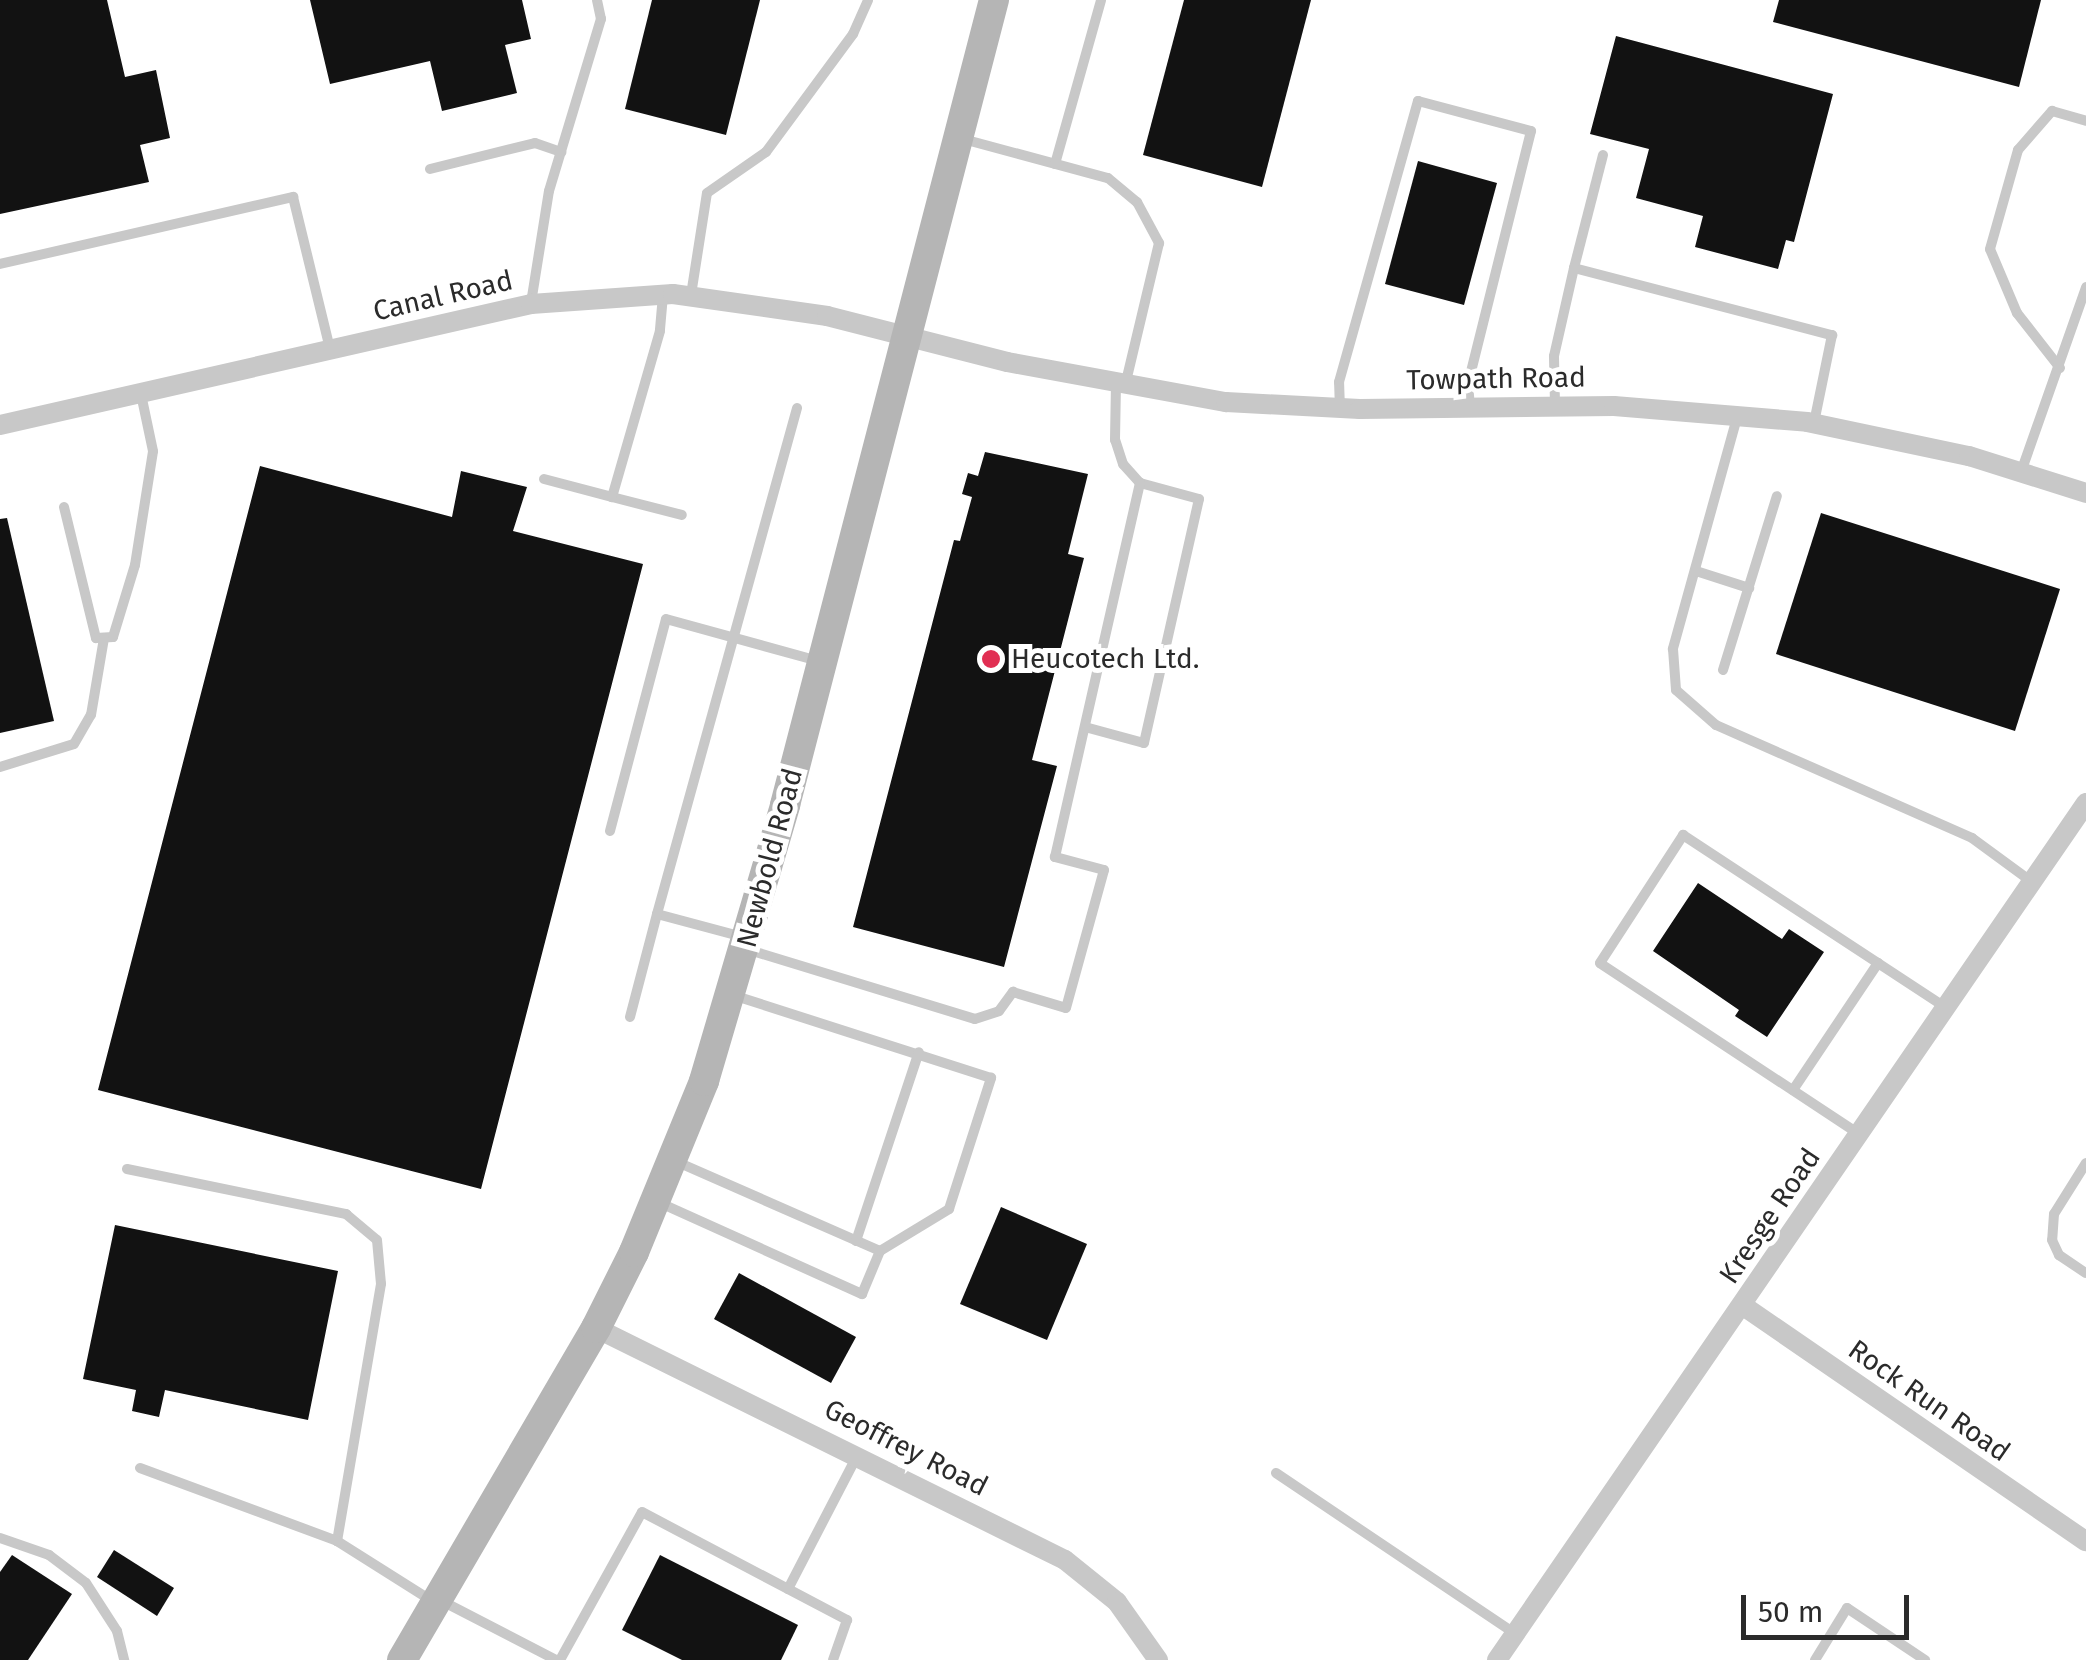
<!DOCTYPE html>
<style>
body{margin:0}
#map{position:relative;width:2086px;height:1660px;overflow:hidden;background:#fff;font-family:"Fira Sans",sans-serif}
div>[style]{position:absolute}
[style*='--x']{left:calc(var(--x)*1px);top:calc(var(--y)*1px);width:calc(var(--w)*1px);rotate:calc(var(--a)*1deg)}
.building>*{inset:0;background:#121212}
.service>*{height:10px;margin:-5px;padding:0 5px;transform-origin:5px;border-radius:5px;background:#c8c8c8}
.minor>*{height:20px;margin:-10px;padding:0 10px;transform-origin:10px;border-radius:10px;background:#c8c8c8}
.secondary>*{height:30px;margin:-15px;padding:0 15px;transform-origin:15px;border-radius:15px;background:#b5b5b5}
.dots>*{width:28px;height:28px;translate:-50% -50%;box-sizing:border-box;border:5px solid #fff;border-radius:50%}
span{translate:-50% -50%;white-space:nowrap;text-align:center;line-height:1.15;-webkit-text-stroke:10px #fff;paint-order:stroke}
.street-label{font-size:28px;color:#2b2b2b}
.poi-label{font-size:28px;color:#2b2b2b}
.left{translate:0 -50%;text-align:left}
.scale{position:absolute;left:1741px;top:1595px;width:168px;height:45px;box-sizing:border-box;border:5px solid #2b2b2b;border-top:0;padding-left:12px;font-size:30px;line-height:35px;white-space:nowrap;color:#2b2b2b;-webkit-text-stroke:8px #fff;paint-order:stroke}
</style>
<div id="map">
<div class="building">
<i style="clip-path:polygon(0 0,107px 0,125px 77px,156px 70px,170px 138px,140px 145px,149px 182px,0 214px)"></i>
<i style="clip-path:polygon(310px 0,522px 0,531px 39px,505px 45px,517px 93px,442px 111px,430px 61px,330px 84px)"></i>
<i style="clip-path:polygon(652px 0,760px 0,726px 135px,625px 109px)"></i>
<i style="clip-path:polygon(1184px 0,1311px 0,1262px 187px,1143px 155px)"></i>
<i style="clip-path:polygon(1779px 0,2041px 0,2019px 87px,1773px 22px)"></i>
<i style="clip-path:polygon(1616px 36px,1833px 94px,1794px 242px,1786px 240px,1778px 269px,1695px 247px,1703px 216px,1636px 198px,1649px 149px,1590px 134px)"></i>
<i style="clip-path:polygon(1418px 161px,1497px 183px,1464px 305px,1385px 284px)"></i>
<i style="clip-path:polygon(985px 452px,1088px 474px,1068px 554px,1084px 558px,1032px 760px,1057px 766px,1004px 967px,853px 927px,954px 540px,960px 541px,972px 497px,962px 494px,968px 473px,978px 476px)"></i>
<i style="clip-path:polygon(260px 466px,452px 517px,461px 471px,527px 487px,513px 531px,643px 564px,481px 1189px,98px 1090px)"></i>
<i style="clip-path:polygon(1821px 513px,2060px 589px,2015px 731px,1776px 654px)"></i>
<i style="clip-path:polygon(7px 518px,54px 721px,0 733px,0 519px)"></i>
<i style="clip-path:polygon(1698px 883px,1782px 939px,1789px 929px,1824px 952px,1767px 1037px,1735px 1016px,1739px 1010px,1653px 951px)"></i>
<i style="clip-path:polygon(1001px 1207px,1087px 1244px,1047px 1340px,960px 1304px)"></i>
<i style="clip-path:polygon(115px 1225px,338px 1271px,308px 1420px,165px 1390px,159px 1417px,132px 1411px,136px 1390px,83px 1379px)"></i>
<i style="clip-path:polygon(739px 1273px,856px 1337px,831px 1383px,714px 1319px)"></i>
<i style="clip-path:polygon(114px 1550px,174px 1588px,157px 1616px,97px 1577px)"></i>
<i style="clip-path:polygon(12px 1555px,72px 1594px,28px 1660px,0 1660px,0 1572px)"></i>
<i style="clip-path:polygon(660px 1555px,798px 1625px,781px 1660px,682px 1660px,622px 1630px)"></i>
</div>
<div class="service">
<i style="--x:963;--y:139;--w:150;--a:15.1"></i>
<i style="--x:1108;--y:178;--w:38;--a:40"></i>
<i style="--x:1137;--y:202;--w:47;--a:61.8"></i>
<i style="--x:1159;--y:243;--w:147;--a:103.4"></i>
<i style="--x:1603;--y:155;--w:117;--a:104.4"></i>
<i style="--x:1574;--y:268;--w:267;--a:14.6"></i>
<i style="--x:1832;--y:335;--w:90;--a:101.6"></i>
<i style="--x:1055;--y:164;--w:170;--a:-74.3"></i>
<i style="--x:430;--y:169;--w:108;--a:-13.9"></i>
<i style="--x:535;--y:143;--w:28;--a:19"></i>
<i style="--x:0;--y:264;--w:301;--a:-12.9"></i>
<i style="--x:293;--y:197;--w:156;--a:76.3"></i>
<i style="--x:663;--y:295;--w:36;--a:95"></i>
<i style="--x:660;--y:331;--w:173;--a:106.1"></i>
<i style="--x:612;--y:497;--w:72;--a:14.4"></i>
<i style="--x:691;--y:295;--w:103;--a:-81.1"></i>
<i style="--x:707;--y:193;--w:72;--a:-34.8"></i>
<i style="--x:766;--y:152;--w:147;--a:-53.6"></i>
<i style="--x:853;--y:34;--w:37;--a:-66"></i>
<i style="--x:531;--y:303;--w:113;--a:-80.9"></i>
<i style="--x:549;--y:191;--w:180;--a:-73.2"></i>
<i style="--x:601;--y:19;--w:19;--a:-102"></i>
<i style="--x:2060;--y:368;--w:70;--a:-128"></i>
<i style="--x:2017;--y:313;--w:69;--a:-112.9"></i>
<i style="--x:1990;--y:249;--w:103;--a:-74.2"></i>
<i style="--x:2018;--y:150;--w:52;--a:-48.9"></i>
<i style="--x:2052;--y:111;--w:35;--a:16"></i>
<i style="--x:1555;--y:405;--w:49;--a:-91.2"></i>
<i style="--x:1554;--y:356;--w:90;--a:-77.2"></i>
<i style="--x:1340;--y:409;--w:27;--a:-92"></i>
<i style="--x:1339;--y:382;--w:292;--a:-74.3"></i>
<i style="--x:1418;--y:101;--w:117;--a:14.9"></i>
<i style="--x:1531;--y:131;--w:261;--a:104"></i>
<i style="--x:1468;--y:384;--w:22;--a:85"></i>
<i style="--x:1738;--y:414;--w:244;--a:105.5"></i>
<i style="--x:1673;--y:649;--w:41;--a:85.8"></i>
<i style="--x:1676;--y:690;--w:53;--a:41.2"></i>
<i style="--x:1716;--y:725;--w:280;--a:23.8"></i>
<i style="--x:1972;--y:838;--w:74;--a:36.3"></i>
<i style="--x:2021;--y:472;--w:196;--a:-70.6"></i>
<i style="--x:544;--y:479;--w:70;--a:14.8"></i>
<i style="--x:64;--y:507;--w:135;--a:76.3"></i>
<i style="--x:96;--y:638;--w:17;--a:-3"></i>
<i style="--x:113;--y:637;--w:75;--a:-73"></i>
<i style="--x:135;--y:565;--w:115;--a:-81"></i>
<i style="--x:153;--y:451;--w:58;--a:-101.9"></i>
<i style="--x:1696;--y:571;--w:56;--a:17.8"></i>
<i style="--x:1723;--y:670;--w:182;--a:-72.8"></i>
<i style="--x:1085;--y:727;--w:61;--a:15.2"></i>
<i style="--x:1144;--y:743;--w:250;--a:-77.3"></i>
<i style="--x:1199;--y:499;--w:61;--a:-164.8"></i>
<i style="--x:0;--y:767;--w:77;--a:-17.3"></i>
<i style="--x:74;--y:744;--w:34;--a:-60"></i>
<i style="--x:91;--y:715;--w:78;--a:-80.4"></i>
<i style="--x:610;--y:831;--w:219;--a:-75.2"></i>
<i style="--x:666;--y:619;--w:159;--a:15.4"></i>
<i style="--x:743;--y:937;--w:89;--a:-165"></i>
<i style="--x:657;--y:914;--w:525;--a:-74.53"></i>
<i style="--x:746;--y:949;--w:239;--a:17"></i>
<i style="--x:975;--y:1019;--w:25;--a:-18"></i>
<i style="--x:999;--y:1011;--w:24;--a:-54"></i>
<i style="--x:1013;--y:992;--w:55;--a:16.8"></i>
<i style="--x:1066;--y:1008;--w:143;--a:-74.6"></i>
<i style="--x:1104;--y:870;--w:51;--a:-165.1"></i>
<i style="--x:1055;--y:857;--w:384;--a:-77.2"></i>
<i style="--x:1140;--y:483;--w:25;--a:-132"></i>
<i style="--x:1123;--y:464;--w:25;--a:-108"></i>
<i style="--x:1115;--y:440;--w:56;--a:-89"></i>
<i style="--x:630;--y:1017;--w:106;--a:-75.3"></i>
<i style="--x:1793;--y:1090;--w:153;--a:-56.2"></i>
<i style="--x:1859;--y:1134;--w:310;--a:-146.6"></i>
<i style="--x:1600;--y:963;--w:153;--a:-57"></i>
<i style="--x:1683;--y:835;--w:315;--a:33.3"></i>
<i style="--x:675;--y:1161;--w:224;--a:23.7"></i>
<i style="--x:2086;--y:1163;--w:60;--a:122.1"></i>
<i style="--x:2054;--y:1214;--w:26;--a:94"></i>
<i style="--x:2052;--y:1240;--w:17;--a:65"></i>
<i style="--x:2059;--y:1255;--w:32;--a:34"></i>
<i style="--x:127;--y:1169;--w:224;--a:11.6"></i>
<i style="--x:346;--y:1214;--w:40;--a:40"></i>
<i style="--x:377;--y:1240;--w:44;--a:84.8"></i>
<i style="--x:381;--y:1284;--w:261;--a:99.7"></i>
<i style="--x:337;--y:1541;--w:112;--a:32.3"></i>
<i style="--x:658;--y:1202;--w:224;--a:24.3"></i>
<i style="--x:862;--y:1294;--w:47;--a:-67.3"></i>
<i style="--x:880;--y:1251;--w:81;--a:-31.3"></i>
<i style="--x:949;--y:1209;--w:138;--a:-72.2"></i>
<i style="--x:991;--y:1078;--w:269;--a:-162.2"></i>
<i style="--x:856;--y:1241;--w:199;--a:-71.6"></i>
<i style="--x:140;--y:1468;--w:210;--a:20.3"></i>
<i style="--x:1276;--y:1473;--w:289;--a:33.9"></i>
<i style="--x:0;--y:1538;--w:52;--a:19.1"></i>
<i style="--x:49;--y:1555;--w:46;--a:37.1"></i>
<i style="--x:86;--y:1583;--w:57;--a:57.1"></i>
<i style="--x:117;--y:1631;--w:30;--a:76"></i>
<i style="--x:788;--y:1589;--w:150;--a:-62.6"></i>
<i style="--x:440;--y:1600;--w:131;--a:27.3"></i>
<i style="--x:560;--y:1660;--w:169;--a:-61"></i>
<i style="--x:642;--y:1512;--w:232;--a:27.8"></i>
<i style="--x:847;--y:1620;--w:42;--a:109.3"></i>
<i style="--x:1815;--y:1660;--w:61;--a:-58.4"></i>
<i style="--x:1847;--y:1608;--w:94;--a:33.7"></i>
</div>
<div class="minor">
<i style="--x:0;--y:425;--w:545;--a:-12.84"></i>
<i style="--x:531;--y:304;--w:142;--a:-4"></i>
<i style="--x:673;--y:294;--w:156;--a:8.1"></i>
<i style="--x:827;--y:316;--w:186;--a:14.3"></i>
<i style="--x:1007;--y:362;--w:223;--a:10.4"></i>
<i style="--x:1226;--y:402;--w:134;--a:3"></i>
<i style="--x:1360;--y:409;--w:254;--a:-0.7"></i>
<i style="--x:1614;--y:406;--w:194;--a:4.7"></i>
<i style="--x:1807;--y:422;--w:166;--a:11.9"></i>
<i style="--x:1969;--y:456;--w:123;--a:17.5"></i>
<i style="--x:1742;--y:1305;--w:417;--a:34.5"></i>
<i style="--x:596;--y:1328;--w:523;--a:26.32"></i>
<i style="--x:1065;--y:1560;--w:67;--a:38.9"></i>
<i style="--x:1117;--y:1602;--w:71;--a:54.7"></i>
<i style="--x:1497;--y:1660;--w:1040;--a:-55.5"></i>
</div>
<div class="secondary">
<i style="--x:402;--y:1660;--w:385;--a:-59.7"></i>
<i style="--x:596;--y:1328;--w:85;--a:-63.4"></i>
<i style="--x:634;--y:1252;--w:185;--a:-67.7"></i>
<i style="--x:704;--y:1081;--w:288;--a:-73.6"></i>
<i style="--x:785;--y:805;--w:832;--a:-75.45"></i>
</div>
<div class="dots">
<i style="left:991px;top:659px;background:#e12f53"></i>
</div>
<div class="street-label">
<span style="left:443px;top:296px;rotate:-13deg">Canal Road</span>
<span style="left:1496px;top:379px;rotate:-1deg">Towpath Road</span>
<span style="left:770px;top:858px;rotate:-75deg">Newbold Road</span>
<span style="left:1770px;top:1216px;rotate:-56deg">Kresge Road</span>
<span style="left:1929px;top:1401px;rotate:35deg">Rock Run Road</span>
<span style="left:906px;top:1448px;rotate:27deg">Geoffrey Road</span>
</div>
<div class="poi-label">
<span class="left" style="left:1011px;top:659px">Heucotech Ltd.</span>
</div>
<div class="scale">50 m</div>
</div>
